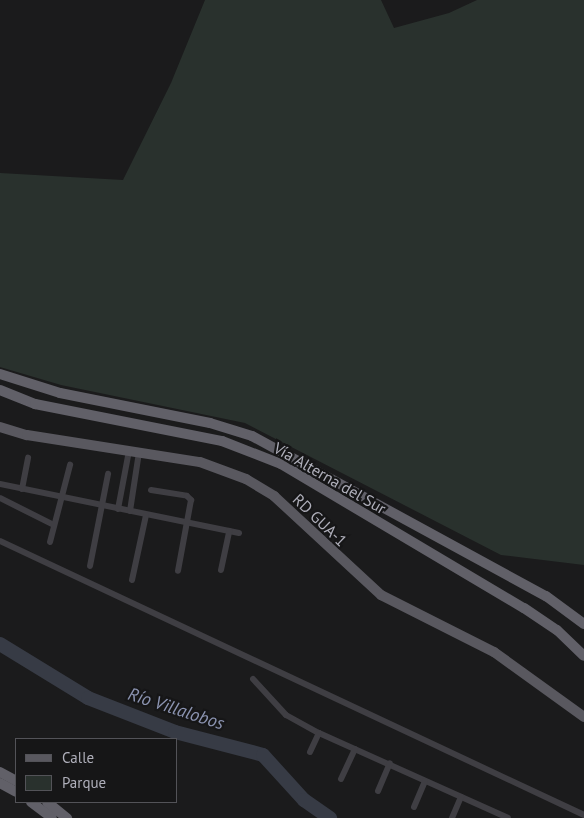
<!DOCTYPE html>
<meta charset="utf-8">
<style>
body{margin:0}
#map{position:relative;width:584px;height:818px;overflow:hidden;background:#1b1b1c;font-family:"PT Sans",sans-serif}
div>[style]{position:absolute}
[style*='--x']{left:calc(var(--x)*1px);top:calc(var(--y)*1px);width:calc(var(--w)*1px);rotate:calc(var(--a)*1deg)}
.green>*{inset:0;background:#29312d}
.river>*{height:14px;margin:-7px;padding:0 7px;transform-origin:7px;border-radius:7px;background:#373b45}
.minor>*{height:6px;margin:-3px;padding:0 3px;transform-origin:3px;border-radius:3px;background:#3f3e43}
.primary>*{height:10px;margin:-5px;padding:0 5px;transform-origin:5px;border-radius:5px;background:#59585f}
.trunk>*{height:10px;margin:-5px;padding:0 5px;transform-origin:5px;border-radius:5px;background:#616068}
span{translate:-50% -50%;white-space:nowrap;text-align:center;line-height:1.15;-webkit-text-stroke:4.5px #161617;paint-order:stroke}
.street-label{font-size:16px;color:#afafba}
.water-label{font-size:18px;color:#8b93b0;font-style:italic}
.legend{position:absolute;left:15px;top:738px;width:162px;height:65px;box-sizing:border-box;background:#161617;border:1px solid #535358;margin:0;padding:6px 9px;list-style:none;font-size:15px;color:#afafba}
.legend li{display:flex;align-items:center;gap:10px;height:25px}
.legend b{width:25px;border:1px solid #535358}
</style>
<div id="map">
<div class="green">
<i style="clip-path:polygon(205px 0,381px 0,394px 28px,449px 13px,477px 0,584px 0,584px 565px,501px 555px,245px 423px,61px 385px,0 367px,0 173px,123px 180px,171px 83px)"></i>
</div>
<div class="river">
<i style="--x:0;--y:644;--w:103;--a:31.5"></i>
<i style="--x:88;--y:698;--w:93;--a:21.3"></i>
<i style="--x:175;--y:732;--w:91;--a:14.6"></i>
<i style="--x:263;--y:755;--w:61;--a:47.7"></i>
<i style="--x:304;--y:800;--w:32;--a:35"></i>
</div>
<div class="minor">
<i style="--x:0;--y:484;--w:244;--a:11.6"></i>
<i style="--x:22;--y:489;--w:32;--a:-79"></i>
<i style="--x:151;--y:490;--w:36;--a:9"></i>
<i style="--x:187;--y:496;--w:6;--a:45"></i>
<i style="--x:191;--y:500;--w:72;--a:100.4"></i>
<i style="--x:0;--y:498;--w:60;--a:26.6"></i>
<i style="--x:118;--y:509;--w:59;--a:-79.3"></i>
<i style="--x:130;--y:511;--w:60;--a:-81.3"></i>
<i style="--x:0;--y:541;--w:645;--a:25.13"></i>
<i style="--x:50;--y:542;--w:80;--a:-75.4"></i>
<i style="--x:90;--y:566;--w:94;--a:-78.9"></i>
<i style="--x:221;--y:570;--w:40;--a:-78"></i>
<i style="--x:132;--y:580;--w:66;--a:-77.8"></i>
<i style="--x:253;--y:679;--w:49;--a:47.5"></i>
<i style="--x:286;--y:715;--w:38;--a:29"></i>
<i style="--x:319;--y:733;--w:207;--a:24.2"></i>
<i style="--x:310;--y:752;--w:21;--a:-65"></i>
<i style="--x:341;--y:779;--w:33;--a:-65"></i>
<i style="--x:378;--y:791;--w:30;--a:-67"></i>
<i style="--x:414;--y:807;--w:28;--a:-67"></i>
<i style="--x:452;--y:818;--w:23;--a:-67"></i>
</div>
<div class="primary">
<i style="--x:0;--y:427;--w:28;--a:17"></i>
<i style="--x:27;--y:435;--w:175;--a:8.9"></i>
<i style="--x:200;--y:462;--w:49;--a:20.3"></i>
<i style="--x:246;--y:479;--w:33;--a:31"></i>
<i style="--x:274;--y:496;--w:146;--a:42.8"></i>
<i style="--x:381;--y:595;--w:127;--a:26.8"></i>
<i style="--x:494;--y:652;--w:111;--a:35.8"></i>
</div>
<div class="trunk">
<i style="--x:0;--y:374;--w:63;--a:17.6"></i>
<i style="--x:60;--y:393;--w:153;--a:11.3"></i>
<i style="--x:210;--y:423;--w:44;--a:17.2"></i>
<i style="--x:252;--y:436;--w:335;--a:28.6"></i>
<i style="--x:546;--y:596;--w:47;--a:36.4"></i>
<i style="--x:0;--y:390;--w:38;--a:22"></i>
<i style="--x:35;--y:404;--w:191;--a:11.2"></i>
<i style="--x:222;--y:441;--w:63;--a:21.3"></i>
<i style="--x:281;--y:464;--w:282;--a:30.7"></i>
<i style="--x:524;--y:608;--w:40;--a:34"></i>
<i style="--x:557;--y:630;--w:37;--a:44"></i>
<i style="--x:0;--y:772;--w:18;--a:29"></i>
<i style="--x:0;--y:783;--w:18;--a:29"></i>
<i style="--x:31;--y:802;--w:26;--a:37"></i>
<i style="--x:47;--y:802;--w:26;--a:39"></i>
</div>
<div class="street-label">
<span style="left:330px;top:478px;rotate:30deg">Vía Alterna del Sur</span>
<span style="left:320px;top:520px;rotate:44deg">RD GUA-1</span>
</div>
<div class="water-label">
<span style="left:176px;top:709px;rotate:18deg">Río Villalobos</span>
</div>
<ul class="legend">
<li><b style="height:6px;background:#59585f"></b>Calle</li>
<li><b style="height:14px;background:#29312d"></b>Parque</li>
</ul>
</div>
